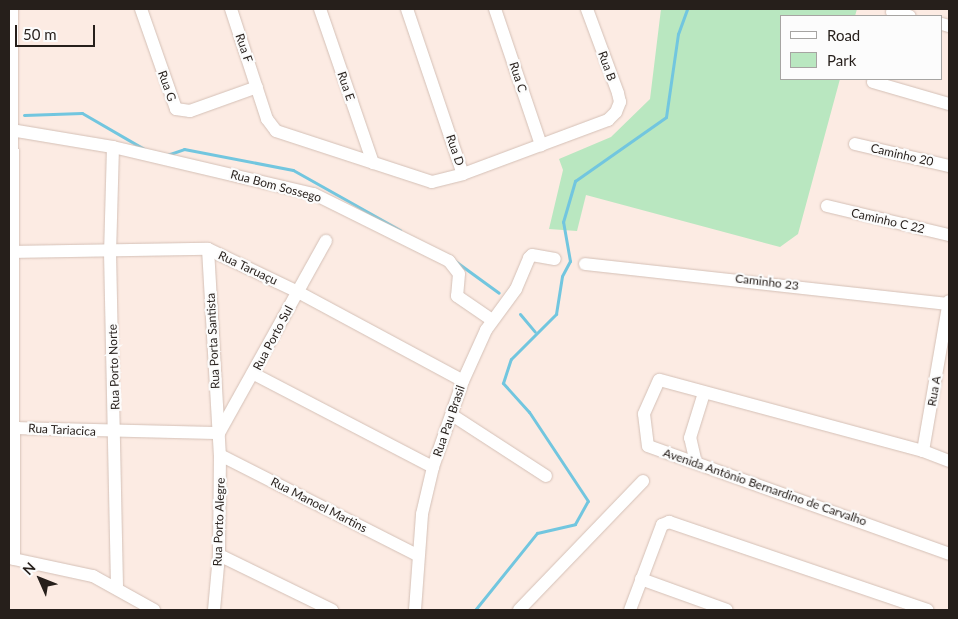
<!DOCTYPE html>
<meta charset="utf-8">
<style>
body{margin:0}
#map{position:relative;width:958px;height:619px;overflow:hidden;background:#fcebe3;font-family:Lato,sans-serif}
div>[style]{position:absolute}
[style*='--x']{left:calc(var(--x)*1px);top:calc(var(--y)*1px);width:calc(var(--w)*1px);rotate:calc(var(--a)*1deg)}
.green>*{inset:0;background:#b9e7c0}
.stream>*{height:3px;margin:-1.5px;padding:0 1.5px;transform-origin:1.5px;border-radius:1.5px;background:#72c6df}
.roads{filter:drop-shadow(0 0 1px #d4c0b6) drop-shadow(0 0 1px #d4c0b6)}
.minor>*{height:12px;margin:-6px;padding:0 6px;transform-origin:6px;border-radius:6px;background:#fff}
span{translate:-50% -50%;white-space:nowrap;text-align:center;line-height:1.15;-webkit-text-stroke:4.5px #fcfcfc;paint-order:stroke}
.street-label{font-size:12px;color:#261f1b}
.frame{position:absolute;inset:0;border:10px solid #261f1b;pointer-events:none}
.legend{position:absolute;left:780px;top:15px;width:162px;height:65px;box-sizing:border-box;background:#fcfcfc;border:1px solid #a6a4a2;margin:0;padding:6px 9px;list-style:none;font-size:15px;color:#261f1b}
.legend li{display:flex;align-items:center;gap:10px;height:25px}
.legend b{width:25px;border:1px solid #a6a4a2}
.north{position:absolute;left:15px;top:554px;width:50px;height:50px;-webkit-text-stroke:4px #fcfcfc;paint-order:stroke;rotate:314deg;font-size:14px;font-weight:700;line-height:20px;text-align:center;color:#261f1b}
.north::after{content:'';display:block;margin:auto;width:18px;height:22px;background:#261f1b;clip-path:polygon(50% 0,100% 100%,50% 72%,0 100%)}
.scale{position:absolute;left:15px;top:25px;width:80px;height:22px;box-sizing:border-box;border:2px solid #261f1b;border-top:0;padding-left:6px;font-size:15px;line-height:18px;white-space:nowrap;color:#261f1b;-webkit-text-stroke:4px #fcfcfc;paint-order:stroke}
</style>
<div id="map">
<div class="green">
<i style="clip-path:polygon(661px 9px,857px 9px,855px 16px,782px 16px,782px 79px,840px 79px,798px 234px,780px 247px,586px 195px,577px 231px,549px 229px,563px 170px,559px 159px,611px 137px,650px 99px)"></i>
</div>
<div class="stream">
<i style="--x:24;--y:115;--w:58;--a:-2"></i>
<i style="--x:82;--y:113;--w:72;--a:30.1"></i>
<i style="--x:167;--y:155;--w:18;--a:-19"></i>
<i style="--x:184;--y:149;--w:111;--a:10.9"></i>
<i style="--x:293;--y:170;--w:123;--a:29.3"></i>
<i style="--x:455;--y:261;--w:54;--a:36"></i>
<i style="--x:520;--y:314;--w:23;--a:50"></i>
<i style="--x:475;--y:610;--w:99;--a:-51.2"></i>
<i style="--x:537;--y:533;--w:39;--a:-13"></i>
<i style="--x:575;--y:524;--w:26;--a:-61"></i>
<i style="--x:588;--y:501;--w:107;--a:-123.5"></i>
<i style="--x:529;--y:412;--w:39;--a:-132"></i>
<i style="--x:503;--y:383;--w:25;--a:-72"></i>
<i style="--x:511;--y:359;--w:64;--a:-45"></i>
<i style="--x:556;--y:314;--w:38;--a:-81"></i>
<i style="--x:562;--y:276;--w:17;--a:-62"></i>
<i style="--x:570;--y:261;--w:40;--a:-100"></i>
<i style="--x:563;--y:222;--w:43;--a:-73.7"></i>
<i style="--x:575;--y:181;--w:111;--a:-35.1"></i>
<i style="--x:666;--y:117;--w:84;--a:-81.8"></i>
<i style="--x:678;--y:34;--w:27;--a:-70"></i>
</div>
<div class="roads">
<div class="minor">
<i style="--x:12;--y:9;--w:550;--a:89.79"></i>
<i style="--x:141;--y:9;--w:106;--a:70.7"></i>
<i style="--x:176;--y:109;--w:14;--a:8"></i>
<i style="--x:190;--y:111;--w:71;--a:-19.7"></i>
<i style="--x:231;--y:9;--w:116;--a:71.9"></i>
<i style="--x:267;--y:119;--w:15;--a:53"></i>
<i style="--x:276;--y:131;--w:164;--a:18.1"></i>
<i style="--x:432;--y:182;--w:32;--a:-14"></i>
<i style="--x:320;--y:9;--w:163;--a:71"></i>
<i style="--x:407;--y:9;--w:174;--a:71.3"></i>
<i style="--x:463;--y:174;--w:155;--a:-20.4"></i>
<i style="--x:608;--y:120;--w:11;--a:-45"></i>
<i style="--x:616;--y:112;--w:11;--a:-68"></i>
<i style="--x:620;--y:102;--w:9;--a:-103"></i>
<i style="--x:618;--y:93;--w:90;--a:-110.3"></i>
<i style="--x:495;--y:9;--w:144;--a:71.3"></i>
<i style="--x:892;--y:12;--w:18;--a:13"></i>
<i style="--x:942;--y:24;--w:7;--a:16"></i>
<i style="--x:873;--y:82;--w:79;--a:16.1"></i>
<i style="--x:11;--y:130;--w:103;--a:9.5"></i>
<i style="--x:113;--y:147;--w:206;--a:13.2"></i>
<i style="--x:314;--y:194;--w:151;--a:26.4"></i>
<i style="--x:449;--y:261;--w:16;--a:52"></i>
<i style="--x:459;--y:274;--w:22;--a:95"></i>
<i style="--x:457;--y:296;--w:42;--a:34.4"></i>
<i style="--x:855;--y:144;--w:97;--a:13.2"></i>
<i style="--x:113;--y:147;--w:105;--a:91.6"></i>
<i style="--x:110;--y:252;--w:336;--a:88.8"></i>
<i style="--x:827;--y:206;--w:125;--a:13.4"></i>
<i style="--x:208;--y:249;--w:206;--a:86.7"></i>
<i style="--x:220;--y:455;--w:100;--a:90.6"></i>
<i style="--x:219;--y:555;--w:55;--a:95.2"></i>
<i style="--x:9;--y:252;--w:199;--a:-0.9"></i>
<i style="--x:208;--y:249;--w:100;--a:25.5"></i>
<i style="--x:298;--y:292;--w:187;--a:28.3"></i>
<i style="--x:585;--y:264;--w:366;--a:6.3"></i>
<i style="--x:254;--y:374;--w:202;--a:27.5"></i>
<i style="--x:452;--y:415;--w:112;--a:33"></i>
<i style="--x:9;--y:428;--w:210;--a:1.4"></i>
<i style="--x:219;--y:433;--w:220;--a:-60.9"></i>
<i style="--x:923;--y:451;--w:152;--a:-80.2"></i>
<i style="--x:220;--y:455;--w:221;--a:26.9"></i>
<i style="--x:949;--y:461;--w:28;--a:-159"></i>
<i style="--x:923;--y:451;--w:273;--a:-164.9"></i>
<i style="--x:659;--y:380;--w:37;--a:114"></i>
<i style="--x:644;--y:414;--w:32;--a:83"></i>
<i style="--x:648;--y:446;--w:320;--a:19.7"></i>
<i style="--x:696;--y:463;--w:26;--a:-103"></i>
<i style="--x:690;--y:438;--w:47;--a:-72.7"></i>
<i style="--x:219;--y:555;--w:126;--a:26"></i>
<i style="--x:9;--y:558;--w:86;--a:12.1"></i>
<i style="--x:93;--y:576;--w:70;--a:29.1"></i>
<i style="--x:641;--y:579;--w:91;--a:19.8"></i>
<i style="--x:415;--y:610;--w:96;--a:-85.8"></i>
<i style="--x:422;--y:514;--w:48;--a:-76.8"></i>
<i style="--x:433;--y:467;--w:91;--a:-70.8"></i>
<i style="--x:463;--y:381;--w:56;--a:-65.7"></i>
<i style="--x:486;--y:330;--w:51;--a:-53.8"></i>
<i style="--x:516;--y:289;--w:34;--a:-67"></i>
<i style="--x:529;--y:258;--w:4;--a:-45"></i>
<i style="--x:532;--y:255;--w:23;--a:10"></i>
<i style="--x:519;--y:610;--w:179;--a:-46.1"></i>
<i style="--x:630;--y:610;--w:91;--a:-69.4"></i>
<i style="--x:662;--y:525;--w:8;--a:-23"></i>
<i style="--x:669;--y:522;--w:273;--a:18.8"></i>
</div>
</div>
<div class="street-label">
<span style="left:244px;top:48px;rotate:71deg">Rua F</span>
<span style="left:607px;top:66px;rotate:70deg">Rua B</span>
<span style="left:518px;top:77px;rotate:72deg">Rua C</span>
<span style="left:167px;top:86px;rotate:70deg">Rua G</span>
<span style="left:346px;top:86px;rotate:71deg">Rua E</span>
<span style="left:455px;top:150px;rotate:71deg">Rua D</span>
<span style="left:902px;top:155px;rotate:13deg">Caminho 20</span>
<span style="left:276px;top:186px;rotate:15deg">Rua Bom Sossego</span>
<span style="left:888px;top:221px;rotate:13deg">Caminho C 22</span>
<span style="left:248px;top:268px;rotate:25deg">Rua Taruaçu</span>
<span style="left:767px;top:282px;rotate:7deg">Caminho 23</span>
<span style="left:273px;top:338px;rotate:-62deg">Rua Porto Sul</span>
<span style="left:213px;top:341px;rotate:-93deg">Rua Porta Santista</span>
<span style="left:114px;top:367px;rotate:-92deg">Rua Porto Norte</span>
<span style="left:934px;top:391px;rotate:-80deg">Rua A</span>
<span style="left:449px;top:421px;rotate:-71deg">Rua Pau Brasil</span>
<span style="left:62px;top:430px;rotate:3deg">Rua Tariacica</span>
<span style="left:765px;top:487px;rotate:19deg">Avenida Antônio Bernardino de Carvalho</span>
<span style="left:319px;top:505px;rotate:27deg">Rua Manoel Martins</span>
<span style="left:219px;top:522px;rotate:-88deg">Rua Porto Alegre</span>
</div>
<div class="frame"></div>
<ul class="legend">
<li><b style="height:6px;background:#fff"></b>Road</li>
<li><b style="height:14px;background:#b9e7c0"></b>Park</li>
</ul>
<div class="north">N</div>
<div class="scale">50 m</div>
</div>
